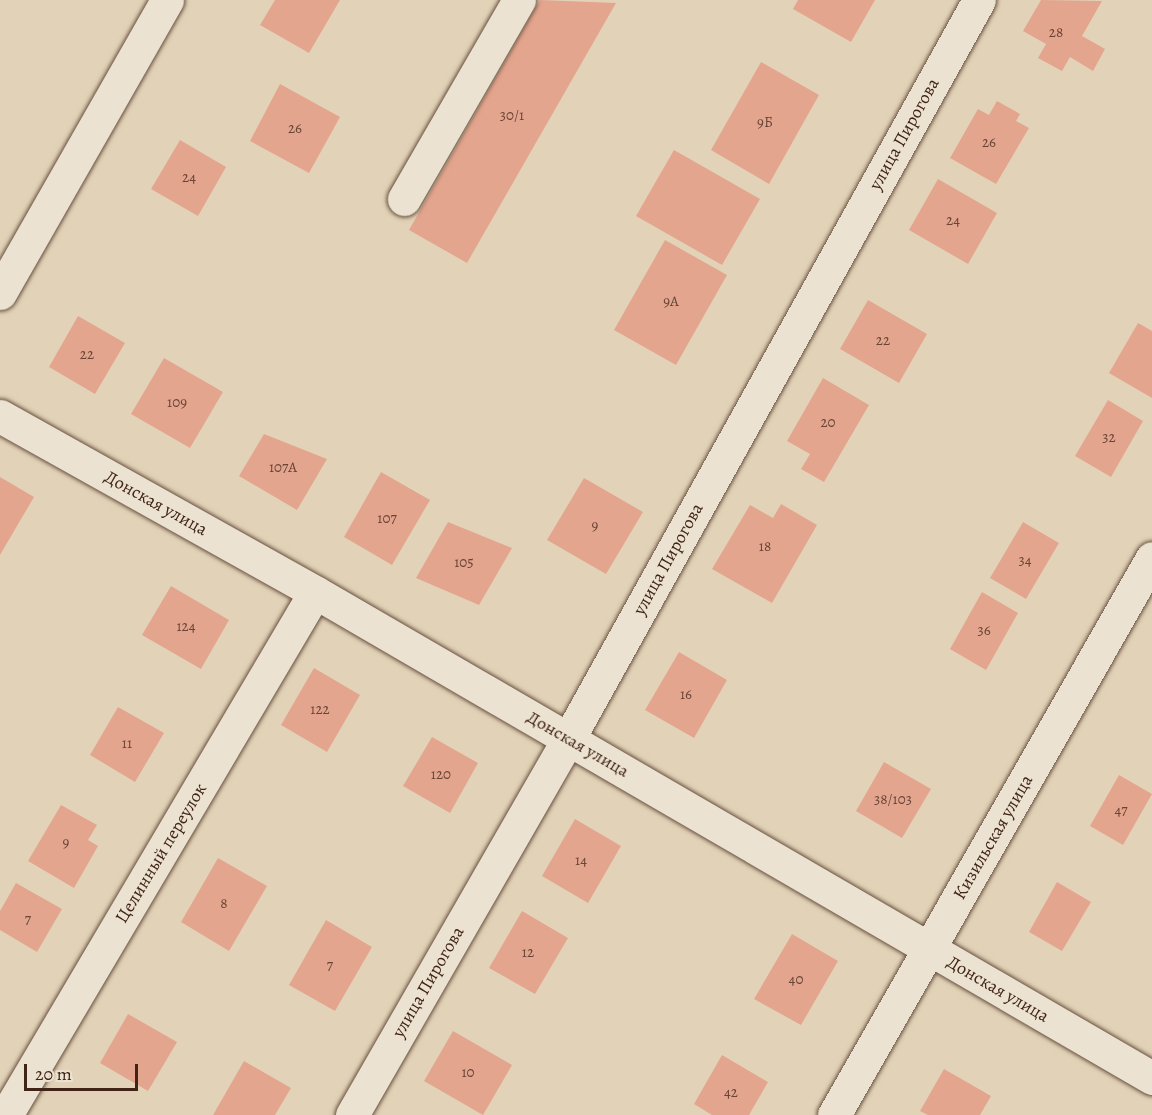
<!DOCTYPE html>
<meta charset="utf-8">
<style>
body{margin:0}
#map{position:relative;width:1152px;height:1115px;overflow:hidden;background:#e2d3b8;font-family:Alegreya,serif}
div>[style]{position:absolute}
[style*='--x']{left:calc(var(--x)*1px);top:calc(var(--y)*1px);width:calc(var(--w)*1px);rotate:calc(var(--a)*1deg)}
.building>*{inset:0;background:#e4a58e}
.roads{filter:drop-shadow(0 0 2px #68503f) drop-shadow(0 0 2px #68503f)}
.minor>*{height:33px;margin:-16.5px;padding:0 16.5px;transform-origin:16.5px;border-radius:16.5px;background:#ece2d1}
span{translate:-50% -50%;white-space:nowrap;text-align:center;line-height:1.15;-webkit-text-stroke:5px #ece2d1;paint-order:stroke}
.number-label{font-size:15px;color:#694535}
.number-label span{-webkit-text-stroke-width:0}
.street-label{font-size:18px;color:#402517}
.scale{position:absolute;left:24px;top:1064px;width:114px;height:27px;box-sizing:border-box;border:3px solid #402517;border-top:0;padding-left:8px;font-size:18px;line-height:21px;white-space:nowrap;color:#402517;-webkit-text-stroke:4px #ece2d1;paint-order:stroke}
</style>
<div id="map">
<div class="building">
<i style="clip-path:polygon(275px 0,340px 0,309px 53px,260px 25px)"></i>
<i style="clip-path:polygon(540px 0,616px 3px,467px 263px,409px 230px)"></i>
<i style="clip-path:polygon(798px 0,875px 0,851px 42px,793px 9px)"></i>
<i style="clip-path:polygon(1041px 0,1102px 1px,1082px 36px,1105px 49px,1093px 71px,1070px 57px,1062px 71px,1038px 58px,1046px 44px,1023px 31px)"></i>
<i style="clip-path:polygon(761px 62px,819px 95px,769px 184px,711px 150px)"></i>
<i style="clip-path:polygon(280px 84px,340px 117px,309px 173px,250px 141px)"></i>
<i style="clip-path:polygon(997px 101px,1020px 114px,1016px 121px,1029px 128px,996px 184px,950px 158px,978px 109px,989px 115px)"></i>
<i style="clip-path:polygon(180px 140px,226px 167px,198px 216px,151px 189px)"></i>
<i style="clip-path:polygon(674px 150px,760px 199px,722px 265px,636px 216px)"></i>
<i style="clip-path:polygon(938px 179px,997px 213px,968px 264px,909px 230px)"></i>
<i style="clip-path:polygon(665px 240px,727px 275px,676px 365px,614px 330px)"></i>
<i style="clip-path:polygon(868px 300px,927px 334px,899px 383px,840px 349px)"></i>
<i style="clip-path:polygon(78px 316px,125px 343px,95px 394px,49px 367px)"></i>
<i style="clip-path:polygon(1138px 323px,1152px 331px,1152px 398px,1109px 373px)"></i>
<i style="clip-path:polygon(164px 358px,223px 392px,190px 448px,131px 414px)"></i>
<i style="clip-path:polygon(823px 378px,869px 405px,824px 482px,801px 469px,810px 454px,787px 441px)"></i>
<i style="clip-path:polygon(1108px 400px,1143px 421px,1111px 477px,1075px 456px)"></i>
<i style="clip-path:polygon(264px 434px,327px 459px,297px 510px,239px 476px)"></i>
<i style="clip-path:polygon(381px 472px,430px 500px,392px 565px,344px 537px)"></i>
<i style="clip-path:polygon(0 477px,34px 497px,0 555px)"></i>
<i style="clip-path:polygon(584px 478px,643px 512px,606px 574px,547px 540px)"></i>
<i style="clip-path:polygon(781px 504px,817px 525px,772px 603px,712px 569px,750px 505px,773px 518px)"></i>
<i style="clip-path:polygon(448px 522px,512px 548px,479px 605px,416px 578px)"></i>
<i style="clip-path:polygon(1023px 522px,1059px 543px,1026px 599px,990px 578px)"></i>
<i style="clip-path:polygon(171px 586px,229px 620px,201px 669px,142px 635px)"></i>
<i style="clip-path:polygon(982px 592px,1018px 613px,986px 670px,950px 649px)"></i>
<i style="clip-path:polygon(679px 652px,727px 680px,694px 738px,645px 710px)"></i>
<i style="clip-path:polygon(314px 668px,360px 695px,327px 752px,281px 725px)"></i>
<i style="clip-path:polygon(118px 707px,164px 733px,135px 782px,90px 755px)"></i>
<i style="clip-path:polygon(432px 737px,478px 763px,450px 813px,403px 786px)"></i>
<i style="clip-path:polygon(884px 762px,931px 789px,902px 838px,856px 811px)"></i>
<i style="clip-path:polygon(1119px 775px,1152px 794px,1123px 845px,1090px 826px)"></i>
<i style="clip-path:polygon(61px 805px,97px 825px,88px 840px,98px 846px,74px 888px,28px 861px)"></i>
<i style="clip-path:polygon(575px 819px,621px 846px,588px 903px,542px 876px)"></i>
<i style="clip-path:polygon(218px 858px,267px 886px,229px 951px,181px 922px)"></i>
<i style="clip-path:polygon(1057px 882px,1091px 902px,1062px 951px,1029px 932px)"></i>
<i style="clip-path:polygon(16px 883px,62px 909px,37px 952px,0 930px,0 911px)"></i>
<i style="clip-path:polygon(522px 911px,568px 938px,535px 994px,489px 968px)"></i>
<i style="clip-path:polygon(326px 920px,372px 947px,335px 1011px,289px 985px)"></i>
<i style="clip-path:polygon(792px 934px,838px 961px,801px 1025px,754px 999px)"></i>
<i style="clip-path:polygon(128px 1014px,177px 1042px,148px 1091px,100px 1063px)"></i>
<i style="clip-path:polygon(453px 1031px,512px 1065px,483px 1115px,424px 1081px)"></i>
<i style="clip-path:polygon(722px 1055px,768px 1082px,749px 1115px,712px 1115px,694px 1104px)"></i>
<i style="clip-path:polygon(244px 1061px,291px 1088px,275px 1115px,213px 1115px)"></i>
<i style="clip-path:polygon(944px 1069px,991px 1096px,980px 1115px,928px 1115px,920px 1111px)"></i>
</div>
<div class="roads">
<div class="minor">
<i style="--x:404;--y:199;--w:230;--a:-60"></i>
<i style="--x:0;--y:293;--w:337;--a:-60.3"></i>
<i style="--x:0;--y:416;--w:361;--a:29.2"></i>
<i style="--x:315;--y:592;--w:968;--a:30.14"></i>
<i style="--x:6;--y:1115;--w:607;--a:-59.42"></i>
<i style="--x:352;--y:1115;--w:435;--a:-60.1"></i>
<i style="--x:569;--y:738;--w:844;--a:-60.95"></i>
<i style="--x:834;--y:1115;--w:641;--a:-60.28"></i>
</div>
</div>
<div class="number-label">
<span style="left:1056px;top:33px">28</span>
<span style="left:512px;top:116px">30/1</span>
<span style="left:765px;top:123px">9Б</span>
<span style="left:295px;top:129px">26</span>
<span style="left:989px;top:143px">26</span>
<span style="left:189px;top:178px">24</span>
<span style="left:953px;top:221px">24</span>
<span style="left:671px;top:302px">9А</span>
<span style="left:883px;top:341px">22</span>
<span style="left:87px;top:355px">22</span>
<span style="left:177px;top:403px">109</span>
<span style="left:828px;top:423px">20</span>
<span style="left:1109px;top:438px">32</span>
<span style="left:283px;top:468px">107А</span>
<span style="left:387px;top:519px">107</span>
<span style="left:595px;top:526px">9</span>
<span style="left:765px;top:547px">18</span>
<span style="left:1025px;top:561px">34</span>
<span style="left:464px;top:563px">105</span>
<span style="left:186px;top:627px">124</span>
<span style="left:984px;top:631px">36</span>
<span style="left:686px;top:695px">16</span>
<span style="left:320px;top:710px">122</span>
<span style="left:127px;top:744px">11</span>
<span style="left:441px;top:775px">120</span>
<span style="left:893px;top:800px">38/103</span>
<span style="left:1121px;top:811px">47</span>
<span style="left:66px;top:843px">9</span>
<span style="left:581px;top:861px">14</span>
<span style="left:224px;top:904px">8</span>
<span style="left:28px;top:920px">7</span>
<span style="left:528px;top:953px">12</span>
<span style="left:330px;top:966px">7</span>
<span style="left:796px;top:980px">40</span>
<span style="left:468px;top:1073px">10</span>
<span style="left:731px;top:1093px">42</span>
</div>
<div class="street-label">
<span style="left:904px;top:134px;rotate:-61deg">улица Пирогова</span>
<span style="left:156px;top:503px;rotate:29deg">Донская улица</span>
<span style="left:668px;top:559px;rotate:-61deg">улица Пирогова</span>
<span style="left:578px;top:744px;rotate:30deg">Донская улица</span>
<span style="left:993px;top:837px;rotate:-60deg">Кизильская улица</span>
<span style="left:161px;top:853px;rotate:-59deg">Целинный переулок</span>
<span style="left:428px;top:982px;rotate:-60deg">улица Пирогова</span>
<span style="left:998px;top:989px;rotate:30deg">Донская улица</span>
</div>
<div class="scale">20 m</div>
</div>
